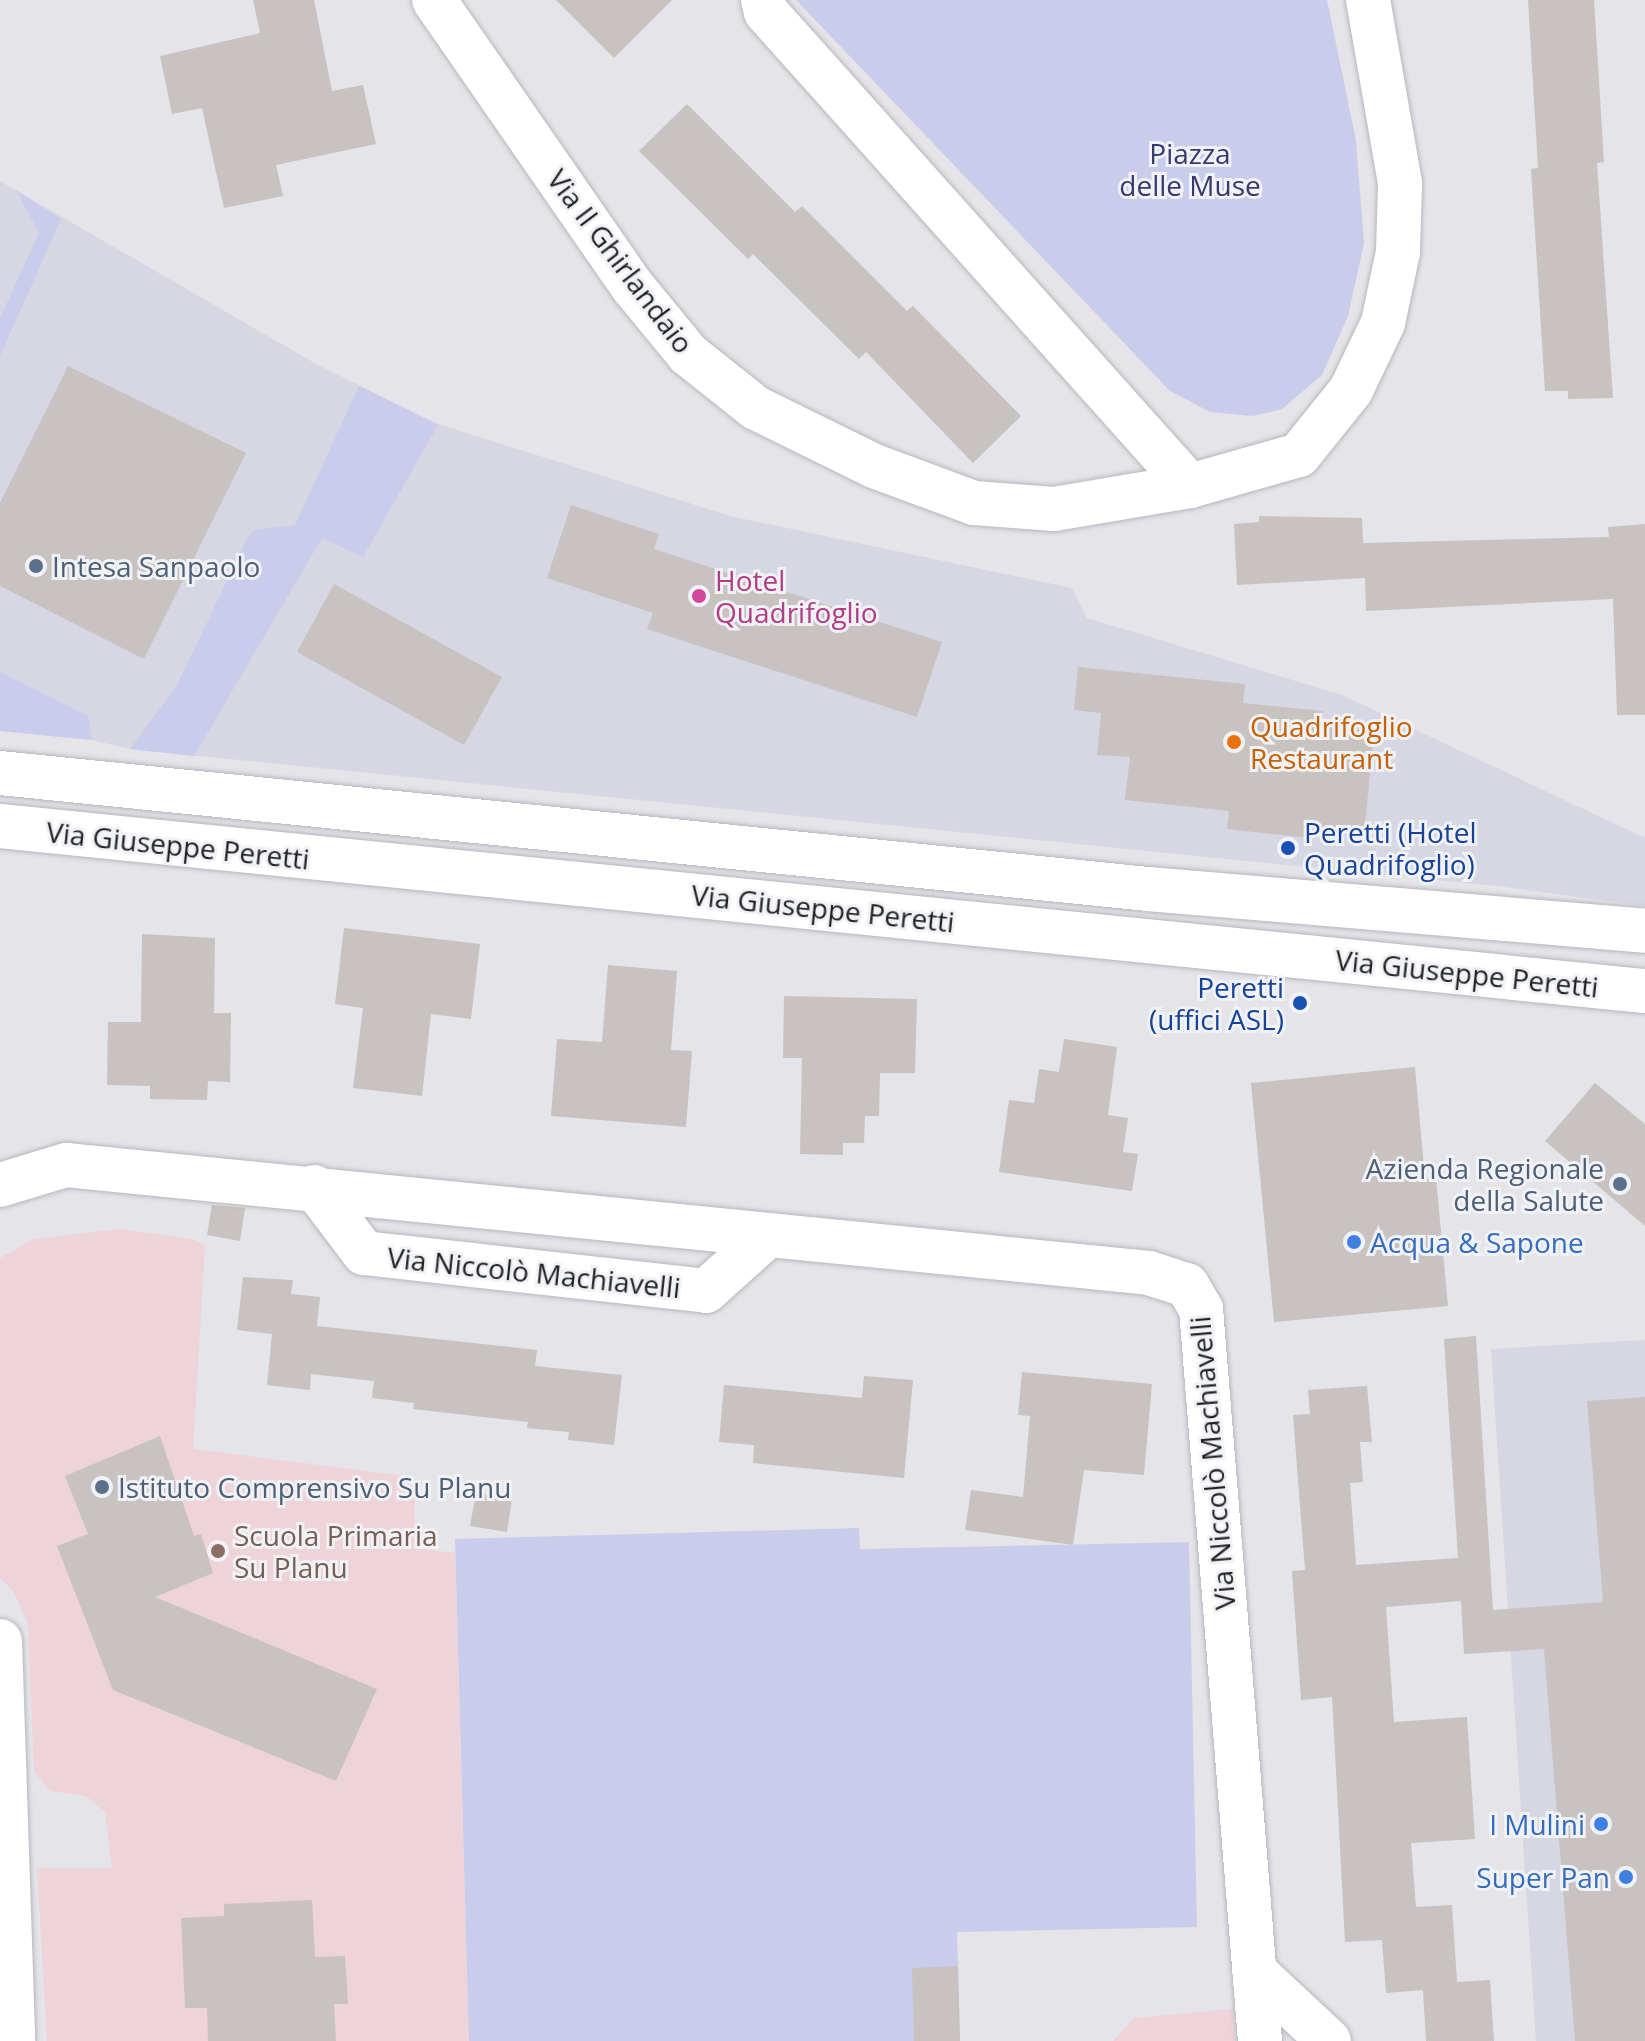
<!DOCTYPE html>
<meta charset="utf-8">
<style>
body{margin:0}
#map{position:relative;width:1645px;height:2041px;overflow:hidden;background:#e4e4e9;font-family:"Open Sans",sans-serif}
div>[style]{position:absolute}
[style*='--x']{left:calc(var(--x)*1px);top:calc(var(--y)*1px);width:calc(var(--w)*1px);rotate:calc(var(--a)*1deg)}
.built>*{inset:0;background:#d6d7e3}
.education>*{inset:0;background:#eed3d8}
.green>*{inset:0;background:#c9ccea}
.building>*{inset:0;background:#c8c2c1}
.roads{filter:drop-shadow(0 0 2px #b6b7bc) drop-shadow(0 0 2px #b6b7bc)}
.minor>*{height:44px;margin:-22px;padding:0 22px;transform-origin:22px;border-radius:22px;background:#fff}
.tertiary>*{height:44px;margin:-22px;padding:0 22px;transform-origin:22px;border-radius:22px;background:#fff}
.dots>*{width:22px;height:22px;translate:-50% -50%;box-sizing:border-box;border:4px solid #f1f2f6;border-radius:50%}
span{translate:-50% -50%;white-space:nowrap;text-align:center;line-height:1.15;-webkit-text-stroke:6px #f1f2f6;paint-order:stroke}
.park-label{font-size:28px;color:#38396d}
.street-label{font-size:28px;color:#1f2021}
.service-label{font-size:28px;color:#4e5e75}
.left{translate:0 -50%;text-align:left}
.right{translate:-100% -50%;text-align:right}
.hotel-label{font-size:28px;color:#b23c85}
.food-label{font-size:28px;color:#c56008}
.transit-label{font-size:28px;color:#164399}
.shop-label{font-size:28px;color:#366cbe}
.education-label{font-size:28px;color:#785e54}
</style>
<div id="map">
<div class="built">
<i style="clip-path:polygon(0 181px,318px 365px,438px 424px,730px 516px,1072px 588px,1087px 618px,1342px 695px,1645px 838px,1645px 906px,1497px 886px,130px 749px,92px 740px,0 731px)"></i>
<i style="clip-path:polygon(1645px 1340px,1645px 2041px,1536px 2041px,1491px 1349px)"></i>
</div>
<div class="education">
<i style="clip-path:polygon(120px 1229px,192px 1239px,205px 1246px,193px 1449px,414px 1477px,415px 1548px,455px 1553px,469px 2041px,47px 2041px,37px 1868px,112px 1868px,105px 1812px,86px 1796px,51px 1791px,34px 1772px,28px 1624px,14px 1592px,0 1578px,0 1258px,34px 1239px)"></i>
<i style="clip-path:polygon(1233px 2009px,1235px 2041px,1113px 2041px,1134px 2018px)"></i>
</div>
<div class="green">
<i style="clip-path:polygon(796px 0,1327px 0,1356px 141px,1364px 243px,1348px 316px,1322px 375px,1282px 409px,1253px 416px,1210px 412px,1170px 391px)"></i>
<i style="clip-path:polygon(16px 190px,61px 219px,0 356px,0 318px,39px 233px)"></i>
<i style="clip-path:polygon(359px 386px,438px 425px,363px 557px,322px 538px,194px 756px,130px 749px,176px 687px,246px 541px,254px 530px,295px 525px)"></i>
<i style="clip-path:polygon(0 672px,88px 716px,92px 740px,0 731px)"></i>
<i style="clip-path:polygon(859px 1528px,860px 1549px,1189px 1542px,1197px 1927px,957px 1932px,960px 2041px,469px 2041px,455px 1539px)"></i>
</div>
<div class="building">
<i style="clip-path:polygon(253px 0,314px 0,332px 91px,363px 85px,376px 144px,276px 165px,283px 196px,224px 208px,202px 108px,172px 114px,160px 56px,260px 33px)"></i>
<i style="clip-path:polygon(556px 0,672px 0,614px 58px)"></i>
<i style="clip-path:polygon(1528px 0,1594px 0,1604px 162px,1597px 163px,1613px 398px,1568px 399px,1568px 391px,1545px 391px,1531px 169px,1538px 168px)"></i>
<i style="clip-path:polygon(687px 104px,795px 212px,802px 206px,907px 311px,913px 306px,1021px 416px,973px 463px,866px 352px,859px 359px,753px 254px,748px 259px,639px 151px)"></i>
<i style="clip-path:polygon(68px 366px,246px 453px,144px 659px,0 586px,0 503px)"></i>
<i style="clip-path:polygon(571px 505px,659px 534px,654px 549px,942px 642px,917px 717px,647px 629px,653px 613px,547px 578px)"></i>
<i style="clip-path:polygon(1259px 516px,1362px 518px,1363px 543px,1609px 537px,1608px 527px,1645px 524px,1645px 715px,1617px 715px,1613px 599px,1366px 611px,1365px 578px,1237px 585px,1234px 524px,1259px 522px)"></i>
<i style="clip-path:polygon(334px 584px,502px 677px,464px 745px,297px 652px)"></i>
<i style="clip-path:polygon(1078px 667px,1245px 684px,1243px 703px,1323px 711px,1321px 726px,1374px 731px,1364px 835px,1311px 830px,1310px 838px,1227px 829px,1229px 811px,1125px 800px,1130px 757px,1097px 755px,1101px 713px,1074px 710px)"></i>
<i style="clip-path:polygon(344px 928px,480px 944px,471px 1019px,431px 1014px,422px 1096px,353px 1088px,363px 1008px,335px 1004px)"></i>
<i style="clip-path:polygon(142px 934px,215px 938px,214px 1013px,231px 1013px,230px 1082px,208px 1081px,207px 1100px,150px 1099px,150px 1086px,107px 1085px,108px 1022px,141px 1022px)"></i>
<i style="clip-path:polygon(608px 965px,677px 971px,671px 1050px,692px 1051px,686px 1127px,551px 1116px,557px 1039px,602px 1042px)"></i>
<i style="clip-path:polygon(784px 996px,917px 999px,915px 1073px,880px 1073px,879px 1116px,865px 1116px,864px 1143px,843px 1143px,843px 1155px,800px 1154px,802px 1058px,783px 1058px)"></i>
<i style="clip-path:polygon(1064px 1039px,1117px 1047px,1108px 1115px,1128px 1118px,1123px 1152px,1138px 1154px,1132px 1191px,999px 1172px,1009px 1100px,1034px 1103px,1039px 1069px,1059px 1072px)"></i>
<i style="clip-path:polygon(1415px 1067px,1425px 1179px,1436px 1178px,1448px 1306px,1274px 1322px,1251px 1083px)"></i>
<i style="clip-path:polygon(1595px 1083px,1645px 1124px,1645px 1226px,1545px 1141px)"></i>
<i style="clip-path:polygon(212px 1205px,245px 1208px,240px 1241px,207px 1235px)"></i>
<i style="clip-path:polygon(243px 1277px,293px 1280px,291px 1294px,320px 1297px,317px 1326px,537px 1350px,535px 1366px,622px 1375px,614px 1445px,568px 1440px,569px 1432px,527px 1428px,528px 1422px,413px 1409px,414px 1403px,372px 1398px,374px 1381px,311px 1374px,310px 1390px,267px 1385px,272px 1334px,237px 1330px)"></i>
<i style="clip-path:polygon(1476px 1336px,1493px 1610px,1603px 1602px,1587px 1401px,1645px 1397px,1645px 2041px,1575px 2041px,1544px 1649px,1464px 1654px,1461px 1601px,1386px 1607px,1394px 1722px,1467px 1717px,1475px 1839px,1411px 1843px,1416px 1907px,1452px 1905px,1457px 1982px,1490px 1980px,1494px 2041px,1426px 2041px,1423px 1990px,1386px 1993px,1382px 1940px,1345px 1942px,1332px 1697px,1301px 1700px,1292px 1571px,1305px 1570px,1293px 1415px,1310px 1414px,1308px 1390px,1367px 1386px,1372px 1442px,1360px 1442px,1363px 1482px,1350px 1483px,1356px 1565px,1458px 1558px,1444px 1339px)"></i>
<i style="clip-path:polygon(1022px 1372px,1152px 1384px,1144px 1475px,1084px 1470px,1073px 1545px,965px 1530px,971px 1490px,1023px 1497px,1030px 1416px,1018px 1415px)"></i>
<i style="clip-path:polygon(864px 1376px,913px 1380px,904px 1478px,753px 1463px,754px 1445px,719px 1442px,724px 1385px,862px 1398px)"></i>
<i style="clip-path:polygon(160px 1436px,194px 1536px,201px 1534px,213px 1573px,155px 1597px,377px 1689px,336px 1781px,113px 1690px,57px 1546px,88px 1534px,65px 1476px)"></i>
<i style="clip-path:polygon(476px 1493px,512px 1499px,507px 1532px,470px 1526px)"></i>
<i style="clip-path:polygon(312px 1900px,315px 1957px,345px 1956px,348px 2004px,334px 2004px,336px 2041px,208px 2041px,207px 2008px,185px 2008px,181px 1918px,224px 1916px,224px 1904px)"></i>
<i style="clip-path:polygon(958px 1966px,960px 2041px,914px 2041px,912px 1968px)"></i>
</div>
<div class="roads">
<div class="minor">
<i style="--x:434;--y:0;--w:349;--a:55.3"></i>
<i style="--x:633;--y:287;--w:87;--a:50.6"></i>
<i style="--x:688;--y:354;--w:87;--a:38.5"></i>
<i style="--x:756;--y:408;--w:131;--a:26.2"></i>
<i style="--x:874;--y:466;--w:107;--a:20.3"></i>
<i style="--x:974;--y:503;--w:80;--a:4.3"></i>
<i style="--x:1054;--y:509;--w:138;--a:-9.6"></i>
<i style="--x:1190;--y:486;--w:113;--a:-15.9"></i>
<i style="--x:1299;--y:455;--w:83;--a:-51.3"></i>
<i style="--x:1351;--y:390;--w:74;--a:-64.5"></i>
<i style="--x:1383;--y:323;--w:73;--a:-78.1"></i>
<i style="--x:1398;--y:252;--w:69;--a:-88.3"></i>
<i style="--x:1400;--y:183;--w:186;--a:-99.9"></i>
<i style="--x:763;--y:0;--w:12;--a:76"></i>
<i style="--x:766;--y:12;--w:636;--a:48.19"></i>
<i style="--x:0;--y:1185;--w:69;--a:-16.9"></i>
<i style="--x:66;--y:1165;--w:1088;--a:5.69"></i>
<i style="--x:1149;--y:1273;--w:40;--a:18"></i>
<i style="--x:1187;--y:1285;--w:28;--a:60"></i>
<i style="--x:1201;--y:1309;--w:734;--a:85.39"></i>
<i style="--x:314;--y:1187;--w:83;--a:52.9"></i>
<i style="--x:364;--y:1253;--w:344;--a:6.3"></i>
<i style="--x:706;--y:1291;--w:81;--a:-42"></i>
<i style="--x:0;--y:1641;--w:400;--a:88.1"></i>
<i style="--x:1255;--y:1972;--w:101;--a:43"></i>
</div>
<div class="tertiary">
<i style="--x:0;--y:773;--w:1154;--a:5.77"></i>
<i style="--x:1148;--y:889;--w:499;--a:4.8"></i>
<i style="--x:0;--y:826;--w:1653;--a:5.73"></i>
</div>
</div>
<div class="dots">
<i style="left:36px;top:566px;background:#5c6f8a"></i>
<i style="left:699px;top:596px;background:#d1479c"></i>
<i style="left:1234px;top:742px;background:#e8710a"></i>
<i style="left:1288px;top:848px;background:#1a4fb4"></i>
<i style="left:1300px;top:1003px;background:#1a4fb4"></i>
<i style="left:1620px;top:1184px;background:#5c6f8a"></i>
<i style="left:1354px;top:1242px;background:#3f7fe0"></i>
<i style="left:102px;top:1487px;background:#5c6f8a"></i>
<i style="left:218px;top:1551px;background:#8d6e63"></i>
<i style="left:1601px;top:1824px;background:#3f7fe0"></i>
<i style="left:1626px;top:1877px;background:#3f7fe0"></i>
</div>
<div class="park-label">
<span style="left:1190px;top:169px">Piazza<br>delle Muse</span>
</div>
<div class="street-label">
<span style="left:621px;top:261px;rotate:53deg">Via Il Ghirlandaio</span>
<span style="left:178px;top:845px;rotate:6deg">Via Giuseppe Peretti</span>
<span style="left:823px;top:908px;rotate:6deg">Via Giuseppe Peretti</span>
<span style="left:1467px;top:973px;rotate:6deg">Via Giuseppe Peretti</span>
<span style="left:534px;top:1272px;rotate:6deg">Via Niccolò Machiavelli</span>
<span style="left:1212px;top:1463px;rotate:-95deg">Via Niccolò Machiavelli</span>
</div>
<div class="service-label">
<span class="left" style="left:52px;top:566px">Intesa Sanpaolo</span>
<span class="right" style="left:1604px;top:1184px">Azienda Regionale<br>della Salute</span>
<span class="left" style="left:118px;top:1487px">Istituto Comprensivo Su Planu</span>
</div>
<div class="hotel-label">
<span class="left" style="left:715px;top:596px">Hotel<br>Quadrifoglio</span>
</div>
<div class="food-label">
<span class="left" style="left:1250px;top:742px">Quadrifoglio<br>Restaurant</span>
</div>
<div class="transit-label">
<span class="left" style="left:1304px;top:848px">Peretti (Hotel<br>Quadrifoglio)</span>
<span class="right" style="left:1284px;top:1003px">Peretti<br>(uffici ASL)</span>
</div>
<div class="shop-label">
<span class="left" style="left:1370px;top:1242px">Acqua &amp; Sapone</span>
<span class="right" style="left:1585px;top:1824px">I Mulini</span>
<span class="right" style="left:1610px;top:1877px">Super Pan</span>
</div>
<div class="education-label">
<span class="left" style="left:234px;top:1551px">Scuola Primaria<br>Su Planu</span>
</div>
</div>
